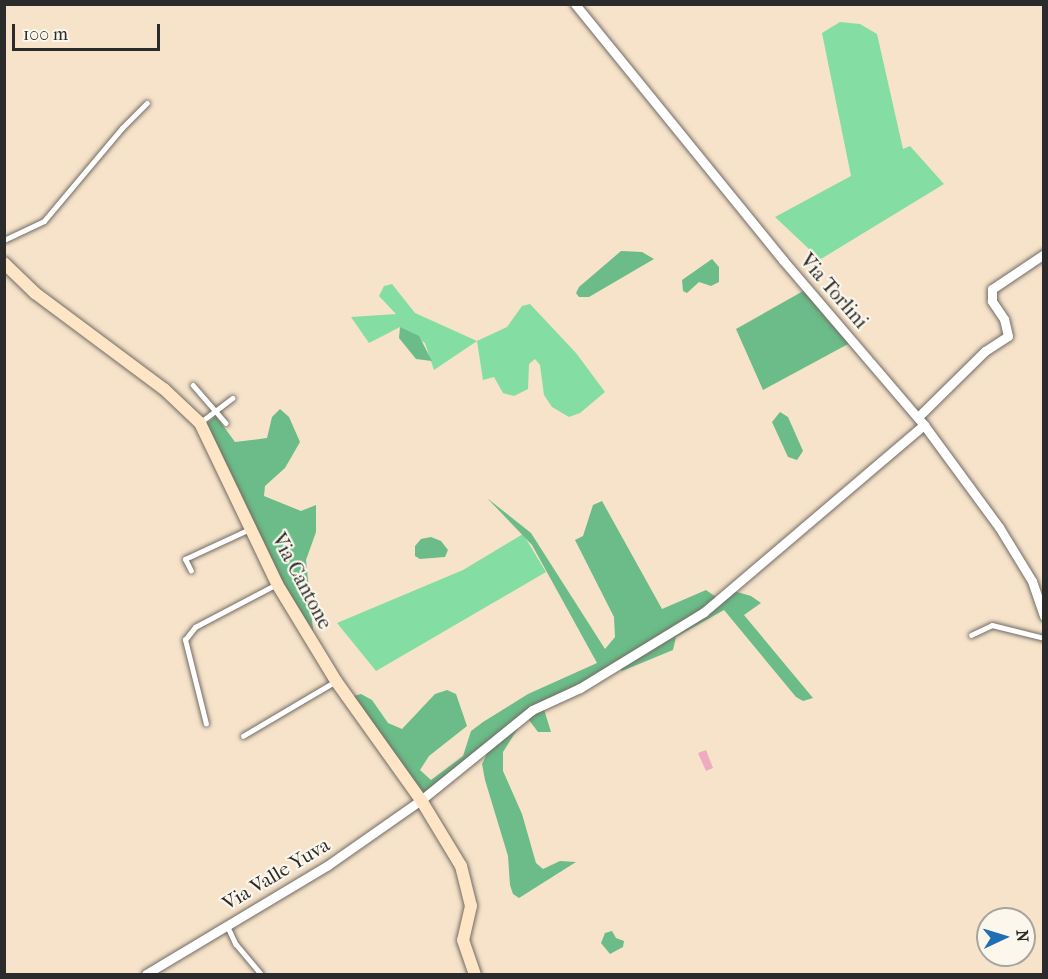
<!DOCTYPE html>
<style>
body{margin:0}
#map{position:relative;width:1048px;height:979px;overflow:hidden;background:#f6e3ca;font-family:"IM FELL French Canon",serif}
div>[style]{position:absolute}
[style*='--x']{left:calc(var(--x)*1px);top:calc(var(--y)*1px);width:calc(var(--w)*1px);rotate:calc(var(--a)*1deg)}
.green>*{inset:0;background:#84dda2}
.forest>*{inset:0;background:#6bbc88}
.building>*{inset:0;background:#f0aac2}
.roads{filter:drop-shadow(0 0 2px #726b63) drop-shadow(0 0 2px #726b63)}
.service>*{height:4.5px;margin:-2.25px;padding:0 2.25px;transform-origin:2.25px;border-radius:2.25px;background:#fff}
.minor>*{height:9px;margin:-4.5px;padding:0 4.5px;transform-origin:4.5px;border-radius:4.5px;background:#fff}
.secondary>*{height:12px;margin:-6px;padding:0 6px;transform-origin:6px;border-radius:6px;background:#fee5c5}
span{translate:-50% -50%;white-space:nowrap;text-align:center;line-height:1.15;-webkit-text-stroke:4.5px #fbf7ec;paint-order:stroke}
.street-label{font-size:20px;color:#2b2b2b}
.frame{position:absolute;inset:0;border:6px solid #2b2b2b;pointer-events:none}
.north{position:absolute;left:976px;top:907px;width:60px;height:60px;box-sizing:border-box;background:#fbf7ec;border:2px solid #a8a59f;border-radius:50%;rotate:86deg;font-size:16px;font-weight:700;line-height:24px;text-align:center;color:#2b2b2b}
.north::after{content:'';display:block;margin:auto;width:21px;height:27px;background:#1f6fb2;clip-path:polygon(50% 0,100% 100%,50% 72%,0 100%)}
.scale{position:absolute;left:12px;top:24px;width:148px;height:27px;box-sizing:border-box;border:3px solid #2b2b2b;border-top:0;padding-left:8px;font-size:18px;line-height:21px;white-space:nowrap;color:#2b2b2b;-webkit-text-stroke:4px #fbf7ec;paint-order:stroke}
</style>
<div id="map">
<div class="green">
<i style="clip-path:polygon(840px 22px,860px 24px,877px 34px,903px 149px,910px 146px,944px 184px,816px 262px,808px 248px,775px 217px,851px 176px,822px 33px)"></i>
<i style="clip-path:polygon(392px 284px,415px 313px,477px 341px,507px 327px,522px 306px,530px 304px,576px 353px,605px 392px,580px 413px,569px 417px,552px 407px,544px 395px,540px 365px,535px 359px,529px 364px,528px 389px,514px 396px,503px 393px,494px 377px,483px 380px,477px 341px,434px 370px,425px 343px,400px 327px,369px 343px,351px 317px,396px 314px,379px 296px,384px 286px)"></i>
<i style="clip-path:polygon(523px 534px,546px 572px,376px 671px,337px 623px,463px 570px)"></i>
</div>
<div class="forest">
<i style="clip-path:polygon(621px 251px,642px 252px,654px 259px,589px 297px,579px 297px,576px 293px,579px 287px)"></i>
<i style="clip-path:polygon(712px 259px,719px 267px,719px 282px,711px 286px,699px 282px,687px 293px,683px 291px,682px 280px)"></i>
<i style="clip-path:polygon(805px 290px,850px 343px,763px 390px,736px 329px)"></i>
<i style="clip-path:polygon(400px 327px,419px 336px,432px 361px,416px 359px,399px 338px)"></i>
<i style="clip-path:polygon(280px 409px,289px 417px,300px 442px,285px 468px,265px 486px,264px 496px,301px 511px,316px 505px,316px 532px,306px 560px,314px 639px,280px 580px,203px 427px,216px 416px,235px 442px,267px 438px,272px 417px)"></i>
<i style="clip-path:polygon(780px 412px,788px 417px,803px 451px,797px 460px,788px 457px,772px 422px)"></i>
<i style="clip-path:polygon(487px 498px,531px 533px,605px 649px,615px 637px,614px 617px,575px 540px,583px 536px,593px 505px,602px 501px,662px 609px,706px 590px,716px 597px,727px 589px,751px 596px,761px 603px,744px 615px,813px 698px,803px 701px,796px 697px,724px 610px,676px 637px,673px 650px,622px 671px,616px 661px,580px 685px,542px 703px,551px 732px,538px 732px,529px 720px,522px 722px,503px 752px,503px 771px,522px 814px,536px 863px,543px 869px,560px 861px,576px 862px,519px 898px,513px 894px,510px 885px,508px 856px,485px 780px,482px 764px,487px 754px,482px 747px,423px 794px,349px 697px,361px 694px,372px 700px,388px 723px,402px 729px,435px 694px,447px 690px,456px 694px,467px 726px,429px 756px,420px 770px,431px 780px,463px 756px,471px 731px,483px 722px,528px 694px,597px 663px,532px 545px)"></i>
<i style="clip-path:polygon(431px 537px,441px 541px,448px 550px,445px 557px,420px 559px,415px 556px,415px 546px,421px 539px)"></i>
<i style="clip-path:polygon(612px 931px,616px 938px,624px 941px,623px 947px,610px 954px,601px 943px,605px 933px)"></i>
</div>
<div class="building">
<i style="clip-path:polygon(706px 750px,713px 768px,706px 771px,698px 753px)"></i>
</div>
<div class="roads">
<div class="service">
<i style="--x:4;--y:240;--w:44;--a:-25.4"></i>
<i style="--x:44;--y:221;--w:121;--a:-50"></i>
<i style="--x:122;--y:128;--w:35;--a:-45"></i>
<i style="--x:193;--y:385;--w:50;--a:49"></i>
<i style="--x:202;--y:421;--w:38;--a:-37"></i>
<i style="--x:191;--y:571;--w:13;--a:-117"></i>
<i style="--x:185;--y:559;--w:72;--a:-24.8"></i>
<i style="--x:971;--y:635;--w:23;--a:-25"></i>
<i style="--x:992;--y:625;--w:54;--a:14"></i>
<i style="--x:206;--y:724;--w:87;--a:-104"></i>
<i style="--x:185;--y:640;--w:16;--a:-52"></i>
<i style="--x:195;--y:627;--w:93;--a:-27.7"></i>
<i style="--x:243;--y:736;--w:108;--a:-30.6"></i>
<i style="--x:227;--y:925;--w:21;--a:65"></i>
<i style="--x:236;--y:944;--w:39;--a:50"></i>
</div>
<div class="minor">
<i style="--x:575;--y:4;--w:330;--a:50.9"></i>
<i style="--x:783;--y:260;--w:217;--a:49.5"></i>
<i style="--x:924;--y:425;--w:127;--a:53.7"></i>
<i style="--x:999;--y:527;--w:63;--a:58.6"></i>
<i style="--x:1032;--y:581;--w:37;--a:71"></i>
<i style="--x:918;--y:417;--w:94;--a:-44.6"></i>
<i style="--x:985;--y:351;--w:27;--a:-33"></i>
<i style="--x:1008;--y:336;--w:17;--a:-103"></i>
<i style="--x:1004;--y:319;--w:22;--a:-124"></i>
<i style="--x:992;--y:301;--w:12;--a:-90"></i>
<i style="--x:992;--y:289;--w:63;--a:-33.9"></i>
<i style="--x:146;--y:974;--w:212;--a:-30.9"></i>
<i style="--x:328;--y:865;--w:113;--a:-35"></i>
<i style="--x:421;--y:800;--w:143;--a:-39"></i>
<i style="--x:532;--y:710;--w:53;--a:-24.6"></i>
<i style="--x:580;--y:688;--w:145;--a:-31.5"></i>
<i style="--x:704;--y:612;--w:289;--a:-40.4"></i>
</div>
<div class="secondary">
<i style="--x:4;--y:263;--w:43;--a:44.1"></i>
<i style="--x:35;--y:293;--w:161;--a:36.7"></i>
<i style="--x:164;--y:389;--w:50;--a:43.4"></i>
<i style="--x:200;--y:423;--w:178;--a:64.4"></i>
<i style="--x:277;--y:584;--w:114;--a:58.7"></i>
<i style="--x:336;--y:681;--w:146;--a:54.5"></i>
<i style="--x:421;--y:800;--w:77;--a:58.8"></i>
<i style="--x:461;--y:866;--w:41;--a:76"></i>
<i style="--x:471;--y:906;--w:35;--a:103"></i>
<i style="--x:463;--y:940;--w:36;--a:71"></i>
</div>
</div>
<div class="street-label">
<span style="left:834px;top:291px;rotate:49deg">Via Torlini</span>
<span style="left:302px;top:581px;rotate:62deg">Via Cantone</span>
<span style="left:276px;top:874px;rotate:-31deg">Via Valle Yuva</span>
</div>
<div class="frame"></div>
<div class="north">N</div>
<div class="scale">100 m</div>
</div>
